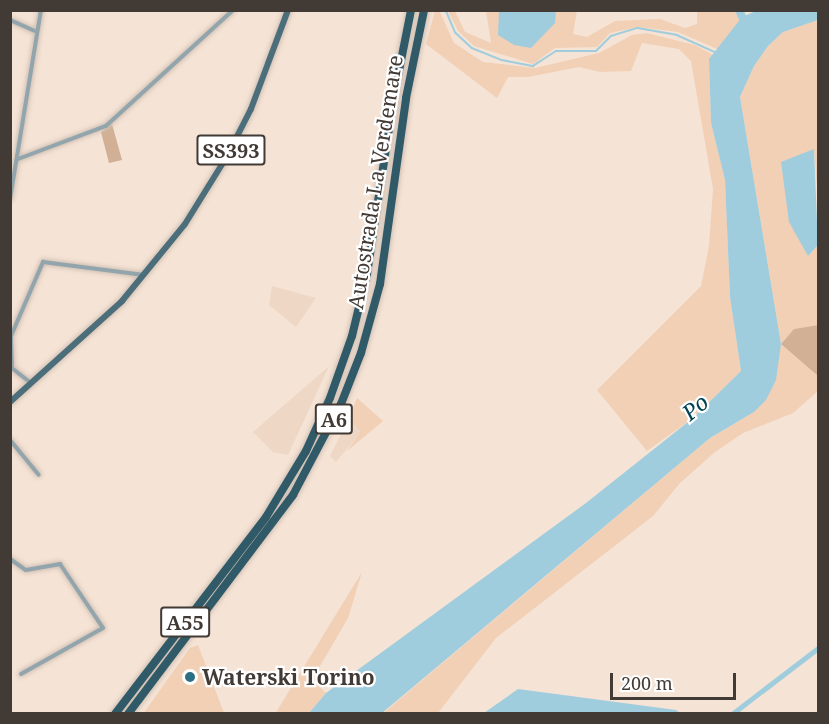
<!DOCTYPE html>
<style>
body{margin:0}
#map{position:relative;width:829px;height:724px;overflow:hidden;background:#f5e3d5;font-family:"Noto Serif",serif}
div>[style]{position:absolute}
[style*='--x']{left:calc(var(--x)*1px);top:calc(var(--y)*1px);width:calc(var(--w)*1px);rotate:calc(var(--a)*1deg)}
.built>*{inset:0;background:#eed7c4}
.green>*{inset:0;background:#f1d0b6}
.forest>*{inset:0;background:#d1b096}
.water>*{inset:0;background:#a0cddd}
.stream>*{height:1.5px;margin:-0.75px;padding:0 0.75px;transform-origin:0.75px;border-radius:0.75px;background:#a0cddd}
.canal>*{height:4.5px;margin:-2.25px;padding:0 2.25px;transform-origin:2.25px;border-radius:2.25px;background:#a0cddd}
.river>*{height:8px;margin:-4px;padding:0 4px;transform-origin:4px;border-radius:4px;background:#a0cddd}
.roads{filter:drop-shadow(0 0 2px #d1c1b5) drop-shadow(0 0 2px #d1c1b5)}
.street>*{height:4px;margin:-2px;padding:0 2px;transform-origin:2px;border-radius:2px;background:#92a5ac}
.primary>*{height:6px;margin:-3px;padding:0 3px;transform-origin:3px;border-radius:3px;background:#4b6e7a}
.highway>*{height:8px;margin:-4px;padding:0 4px;transform-origin:4px;border-radius:4px;background:#315a68}
.dots>*{width:16px;height:16px;translate:-50% -50%;box-sizing:border-box;border:3px solid #fff;border-radius:50%}
span{translate:-50% -50%;white-space:nowrap;text-align:center;line-height:1.15;-webkit-text-stroke:4.5px #fff;paint-order:stroke}
.shield-label span{padding:2px 4px;background:#fff;border:2px solid;border-radius:4px;-webkit-text-stroke-width:0}
.shield-label{font-size:20px;color:#423a35;font-weight:700}
.street-label{font-size:21px;color:#423a35}
.poi-label{font-size:21px;color:#423a35;font-weight:700}
.left{translate:0 -50%;text-align:left}
.water-label{font-size:22px;color:#004253;font-style:italic}
.frame{position:absolute;inset:0;border:12px solid #423a35;pointer-events:none}
.scale{position:absolute;left:610px;top:673px;width:126px;height:27px;box-sizing:border-box;border:3px solid #423a35;border-top:0;padding-left:8px;font-size:18px;line-height:21px;white-space:nowrap;color:#423a35;-webkit-text-stroke:4px #fff;paint-order:stroke}
</style>
<div id="map">
<div class="built">
<i style="clip-path:polygon(272px 286px,316px 298px,296px 327px,269px 305px)"></i>
<i style="clip-path:polygon(329px 366px,288px 455px,273px 452px,253px 432px)"></i>
<i style="clip-path:polygon(348px 420px,362px 431px,336px 462px,330px 456px)"></i>
</div>
<div class="green">
<i style="clip-path:polygon(439px 10px,454px 43px,483px 62px,535px 68px,599px 53px,632px 35px,647px 33px,695px 45px,713px 55px,709px 59px,711px 123px,725px 180px,730px 297px,741px 371px,693px 418px,647px 451px,597px 390px,701px 286px,709px 246px,713px 189px,691px 61px,679px 49px,642px 43px,631px 71px,600px 72px,579px 67px,528px 77px,508px 77px,497px 98px,426px 44px,435px 11px)"></i>
<i style="clip-path:polygon(448px 11px,455px 11px,465px 32px,491px 43px,486px 11px,577px 11px,573px 34px,587px 37px,615px 21px,660px 19px,685px 28px,697px 24px,697px 11px,735px 11px,741px 20px,717px 49px,678px 32px,638px 27px,610px 33px,597px 47px,555px 48px,533px 64px,474px 46px,458px 31px)"></i>
<i style="clip-path:polygon(818px 20px,818px 200px,814px 149px,809px 255px,818px 245px,818px 325px,794px 329px,781px 344px,818px 376px,818px 391px,793px 413px,743px 433px,715px 452px,680px 483px,653px 516px,496px 638px,438px 713px,382px 714px,710px 438px,754px 412px,781px 344px,740px 97px,754px 66px,768px 46px,783px 32px)"></i>
<i style="clip-path:polygon(357px 398px,383px 421px,347px 451px,361px 431px,348px 420px)"></i>
<i style="clip-path:polygon(362px 572px,348px 618px,312px 680px,326px 693px,309px 713px,275px 714px)"></i>
<i style="clip-path:polygon(198px 645px,224px 713px,143px 714px,190px 648px)"></i>
</div>
<div class="forest">
<i style="clip-path:polygon(112px 124px,122px 160px,109px 163px,101px 132px)"></i>
<i style="clip-path:polygon(818px 325px,818px 376px,781px 344px,794px 329px)"></i>
</div>
<div class="water">
<i style="clip-path:polygon(499px 11px,556px 11px,555px 23px,531px 48px,514px 45px,498px 35px)"></i>
<i style="clip-path:polygon(756px 11px,818px 11px,818px 20px,783px 32px,768px 46px,754px 66px,740px 97px,781px 344px,776px 380px,766px 400px,754px 412px,710px 438px,382px 713px,309px 713px,326px 693px,586px 503px,693px 418px,741px 371px,730px 297px,725px 180px,711px 123px,709px 59px,742px 17px)"></i>
<i style="clip-path:polygon(814px 149px,818px 245px,808px 256px,789px 222px,781px 162px)"></i>
<i style="clip-path:polygon(518px 689px,676px 710px,680px 713px,484px 713px)"></i>
</div>
<div class="stream">
<i style="--x:446;--y:10;--w:25;--a:67"></i>
<i style="--x:456;--y:33;--w:22;--a:43"></i>
<i style="--x:472;--y:48;--w:32;--a:22"></i>
<i style="--x:502;--y:60;--w:32;--a:11"></i>
<i style="--x:533;--y:66;--w:27;--a:-33"></i>
<i style="--x:556;--y:51;--w:40;--a:0"></i>
<i style="--x:596;--y:51;--w:21;--a:-45"></i>
<i style="--x:611;--y:36;--w:28;--a:-17"></i>
<i style="--x:638;--y:28;--w:40;--a:10"></i>
<i style="--x:677;--y:35;--w:42;--a:24.1"></i>
</div>
<div class="canal">
<i style="--x:732;--y:714;--w:108;--a:-37.5"></i>
</div>
<div class="river">
<i style="--x:739;--y:10;--w:17;--a:65"></i>
</div>
<div class="roads">
<div class="street">
<i style="--x:10;--y:20;--w:27;--a:24"></i>
<i style="--x:18;--y:159;--w:94;--a:-20.6"></i>
<i style="--x:106;--y:126;--w:172;--a:-42.4"></i>
<i style="--x:10;--y:199;--w:192;--a:-80.7"></i>
<i style="--x:31;--y:383;--w:24;--a:-142"></i>
<i style="--x:12;--y:368;--w:32;--a:-92"></i>
<i style="--x:11;--y:336;--w:81;--a:-66.6"></i>
<i style="--x:43;--y:262;--w:102;--a:7.3"></i>
<i style="--x:10;--y:440;--w:45;--a:50.4"></i>
<i style="--x:10;--y:559;--w:19;--a:35"></i>
<i style="--x:26;--y:570;--w:35;--a:-10"></i>
<i style="--x:60;--y:564;--w:77;--a:56.1"></i>
<i style="--x:103;--y:628;--w:94;--a:150.7"></i>
</div>
<div class="primary">
<i style="--x:10;--y:402;--w:151;--a:-42"></i>
<i style="--x:122;--y:301;--w:99;--a:-50.7"></i>
<i style="--x:185;--y:224;--w:78;--a:-58.2"></i>
<i style="--x:226;--y:158;--w:55;--a:-63"></i>
<i style="--x:251;--y:109;--w:106;--a:-69.5"></i>
</div>
<div class="highway">
<i style="--x:115;--y:714;--w:248;--a:-52.5"></i>
<i style="--x:266;--y:517;--w:77;--a:-58.8"></i>
<i style="--x:306;--y:451;--w:58;--a:-65.6"></i>
<i style="--x:330;--y:398;--w:66;--a:-70.5"></i>
<i style="--x:352;--y:336;--w:64;--a:-76.4"></i>
<i style="--x:367;--y:274;--w:180;--a:-81.4"></i>
<i style="--x:394;--y:96;--w:88;--a:-78.8"></i>
<i style="--x:128;--y:714;--w:274;--a:-53"></i>
<i style="--x:293;--y:495;--w:103;--a:-62.2"></i>
<i style="--x:341;--y:404;--w:55;--a:-68.6"></i>
<i style="--x:361;--y:353;--w:72;--a:-74.6"></i>
<i style="--x:380;--y:284;--w:188;--a:-82"></i>
<i style="--x:406;--y:98;--w:90;--a:-78.4"></i>
</div>
</div>
<div class="dots">
<i style="left:190px;top:677px;background:#2e6e82"></i>
</div>
<div class="shield-label">
<span style="left:231px;top:150px">SS393</span>
<span style="left:334px;top:419px">A6</span>
<span style="left:185px;top:622px">A55</span>
</div>
<div class="street-label">
<span style="left:375px;top:182px;rotate:-81deg">Autostrada La Verdemare</span>
</div>
<div class="poi-label">
<span class="left" style="left:202px;top:677px">Waterski Torino</span>
</div>
<div class="water-label">
<span style="left:695px;top:407px;rotate:-40deg">Po</span>
</div>
<div class="frame"></div>
<div class="scale">200 m</div>
</div>
